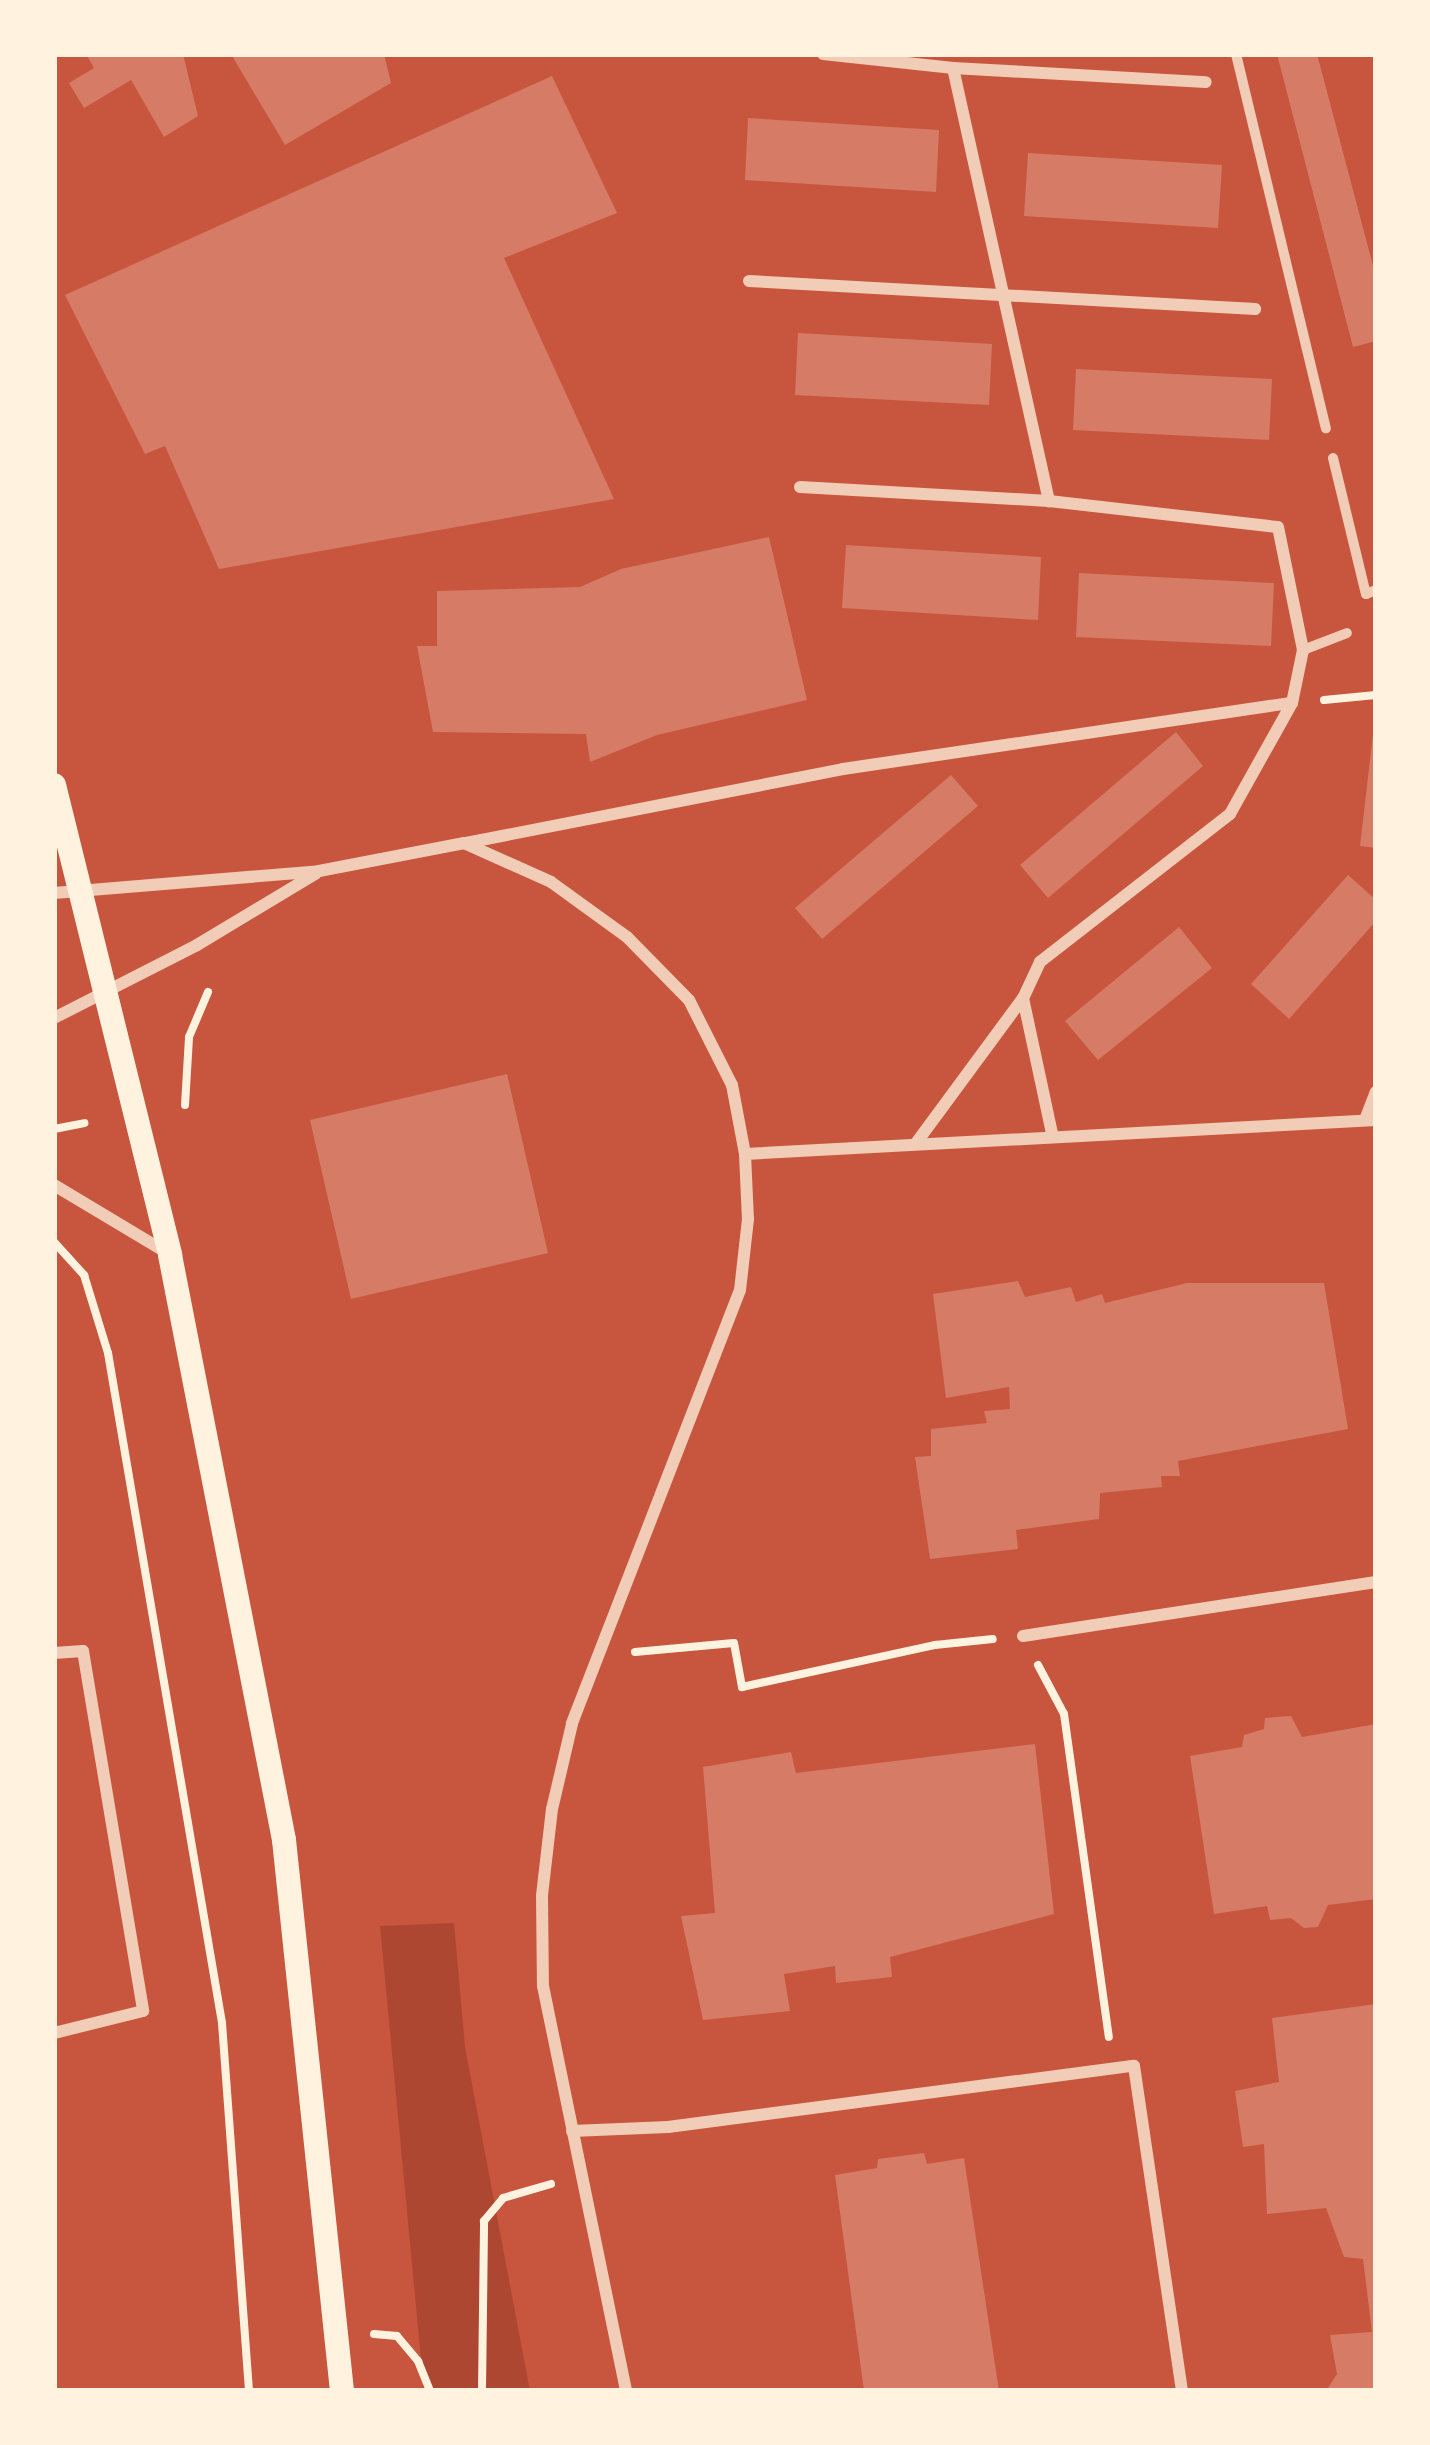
<!DOCTYPE html>
<style>
body{margin:0}
#map{position:relative;width:1430px;height:2445px;overflow:hidden;background:#c8553d;font-family:Barlow,sans-serif}
div>[style]{position:absolute}
[style*='--x']{left:calc(var(--x)*1px);top:calc(var(--y)*1px);width:calc(var(--w)*1px);rotate:calc(var(--a)*1deg)}
.green>*{inset:0;background:#ae4732}
.building>*{inset:0;background:#d67c66}
.path>*{height:8px;margin:-4px;padding:0 4px;transform-origin:4px;border-radius:4px;background:#fff3e0}
.pedestrian>*{height:10px;margin:-5px;padding:0 5px;transform-origin:5px;border-radius:5px;background:#f1ccb7}
.minor>*{height:12px;margin:-6px;padding:0 6px;transform-origin:6px;border-radius:6px;background:#f1ccb7}
.secondary>*{height:24px;margin:-12px;padding:0 12px;transform-origin:12px;border-radius:12px;background:#fff3e0}
span{translate:-50% -50%;white-space:nowrap;text-align:center;line-height:1.15;-webkit-text-stroke:9px #fff3e0;paint-order:stroke}
.frame{position:absolute;inset:0;border:57px solid #fff3e0;pointer-events:none}
</style>
<div id="map">
<div class="green">
<i style="clip-path:polygon(454px 1923px,465px 2047px,530px 2391px,424px 2391px,380px 1926px)"></i>
</div>
<div class="building">
<i style="clip-path:polygon(86px 54px,183px 54px,198px 116px,164px 137px,131px 80px,84px 108px,69px 83px,94px 68px)"></i>
<i style="clip-path:polygon(231px 54px,384px 54px,391px 83px,285px 145px)"></i>
<i style="clip-path:polygon(1277px 54px,1317px 54px,1376px 277px,1376px 341px,1353px 347px)"></i>
<i style="clip-path:polygon(552px 76px,617px 213px,504px 258px,614px 499px,219px 569px,165px 446px,145px 454px,65px 295px)"></i>
<i style="clip-path:polygon(748px 118px,939px 130px,936px 192px,745px 180px)"></i>
<i style="clip-path:polygon(1028px 153px,1222px 165px,1218px 228px,1024px 216px)"></i>
<i style="clip-path:polygon(798px 333px,992px 344px,989px 405px,795px 395px)"></i>
<i style="clip-path:polygon(1076px 369px,1272px 379px,1269px 440px,1073px 430px)"></i>
<i style="clip-path:polygon(769px 537px,807px 700px,657px 735px,590px 762px,586px 734px,433px 732px,417px 646px,437px 646px,437px 591px,580px 587px,621px 569px)"></i>
<i style="clip-path:polygon(846px 545px,1041px 557px,1038px 620px,842px 608px)"></i>
<i style="clip-path:polygon(1079px 573px,1274px 583px,1271px 646px,1076px 637px)"></i>
<i style="clip-path:polygon(1176px 732px,1203px 766px,1048px 898px,1020px 865px)"></i>
<i style="clip-path:polygon(1373px 734px,1376px 734px,1376px 848px,1360px 846px)"></i>
<i style="clip-path:polygon(951px 775px,978px 806px,822px 939px,795px 908px)"></i>
<i style="clip-path:polygon(1348px 875px,1376px 900px,1376px 921px,1289px 1019px,1251px 984px)"></i>
<i style="clip-path:polygon(1179px 927px,1212px 968px,1098px 1060px,1065px 1021px)"></i>
<i style="clip-path:polygon(507px 1074px,548px 1253px,351px 1299px,310px 1120px)"></i>
<i style="clip-path:polygon(1018px 1281px,1025px 1297px,1071px 1287px,1076px 1302px,1102px 1294px,1105px 1303px,1187px 1283px,1324px 1283px,1348px 1429px,1178px 1461px,1180px 1476px,1161px 1476px,1162px 1487px,1100px 1493px,1099px 1519px,1016px 1530px,1018px 1549px,930px 1559px,915px 1457px,931px 1456px,931px 1429px,987px 1423px,984px 1411px,1010px 1409px,1009px 1387px,946px 1398px,933px 1294px)"></i>
<i style="clip-path:polygon(1291px 1716px,1302px 1737px,1376px 1724px,1376px 1899px,1328px 1905px,1318px 1927px,1304px 1928px,1291px 1918px,1270px 1920px,1267px 1906px,1214px 1914px,1190px 1756px,1242px 1747px,1244px 1735px,1264px 1729px,1265px 1718px)"></i>
<i style="clip-path:polygon(1035px 1744px,1054px 1914px,890px 1957px,892px 1977px,836px 1983px,835px 1966px,784px 1974px,790px 2011px,703px 2020px,681px 1916px,715px 1913px,703px 1767px,791px 1752px,796px 1773px)"></i>
<i style="clip-path:polygon(1376px 2004px,1376px 2391px,1326px 2391px,1337px 2374px,1330px 2335px,1372px 2332px,1363px 2259px,1344px 2257px,1326px 2208px,1267px 2214px,1264px 2144px,1243px 2147px,1235px 2091px,1279px 2082px,1272px 2018px)"></i>
<i style="clip-path:polygon(924px 2153px,927px 2164px,964px 2158px,999px 2391px,864px 2391px,835px 2175px,877px 2168px,878px 2159px)"></i>
</div>
<div class="path">
<i style="--x:1324;--y:700;--w:52;--a:-5.5"></i>
<i style="--x:185;--y:1105;--w:68;--a:-86.6"></i>
<i style="--x:189;--y:1037;--w:49;--a:-67.1"></i>
<i style="--x:54;--y:1129;--w:31;--a:-11"></i>
<i style="--x:54;--y:1242;--w:45;--a:47.7"></i>
<i style="--x:84;--y:1275;--w:82;--a:72.9"></i>
<i style="--x:108;--y:1353;--w:680;--a:80.34"></i>
<i style="--x:222;--y:2023;--w:369;--a:85.8"></i>
<i style="--x:635;--y:1652;--w:99;--a:-5.2"></i>
<i style="--x:734;--y:1643;--w:45;--a:79.7"></i>
<i style="--x:742;--y:1687;--w:198;--a:-12.3"></i>
<i style="--x:935;--y:1645;--w:58;--a:-5.9"></i>
<i style="--x:1038;--y:1665;--w:55;--a:62"></i>
<i style="--x:1064;--y:1714;--w:326;--a:82.1"></i>
<i style="--x:374;--y:2334;--w:23;--a:5"></i>
<i style="--x:397;--y:2336;--w:33;--a:50"></i>
<i style="--x:418;--y:2361;--w:32;--a:68"></i>
<i style="--x:482;--y:2391;--w:170;--a:-89.3"></i>
<i style="--x:484;--y:2221;--w:30;--a:-50"></i>
<i style="--x:503;--y:2198;--w:50;--a:-16.3"></i>
</div>
<div class="pedestrian">
<i style="--x:1236;--y:54;--w:385;--a:76.5"></i>
<i style="--x:1333;--y:458;--w:140;--a:76.4"></i>
<i style="--x:1366;--y:594;--w:11;--a:-22"></i>
<i style="--x:1303;--y:650;--w:47;--a:-21.1"></i>
</div>
<div class="minor">
<i style="--x:823;--y:54;--w:131;--a:6.1"></i>
<i style="--x:953;--y:68;--w:253;--a:3.2"></i>
<i style="--x:953;--y:68;--w:444;--a:77.5"></i>
<i style="--x:749;--y:281;--w:507;--a:3.17"></i>
<i style="--x:800;--y:487;--w:249;--a:3.2"></i>
<i style="--x:1049;--y:501;--w:230;--a:6.5"></i>
<i style="--x:1278;--y:527;--w:126;--a:78.5"></i>
<i style="--x:1303;--y:650;--w:54;--a:101.7"></i>
<i style="--x:1292;--y:703;--w:127;--a:119.2"></i>
<i style="--x:1230;--y:814;--w:241;--a:142.1"></i>
<i style="--x:1040;--y:962;--w:40;--a:115"></i>
<i style="--x:1023;--y:998;--w:179;--a:126.4"></i>
<i style="--x:466;--y:843;--w:384;--a:-11.1"></i>
<i style="--x:843;--y:769;--w:454;--a:-8.4"></i>
<i style="--x:54;--y:893;--w:266;--a:-4.7"></i>
<i style="--x:319;--y:871;--w:148;--a:-10.9"></i>
<i style="--x:464;--y:843;--w:95;--a:24.1"></i>
<i style="--x:551;--y:882;--w:94;--a:35.9"></i>
<i style="--x:627;--y:937;--w:88;--a:45.5"></i>
<i style="--x:689;--y:1000;--w:95;--a:63.2"></i>
<i style="--x:732;--y:1085;--w:70;--a:79.3"></i>
<i style="--x:745;--y:1154;--w:65;--a:87.4"></i>
<i style="--x:748;--y:1219;--w:71;--a:96.4"></i>
<i style="--x:740;--y:1290;--w:465;--a:111.2"></i>
<i style="--x:572;--y:1724;--w:87;--a:103.2"></i>
<i style="--x:552;--y:1809;--w:88;--a:96.6"></i>
<i style="--x:542;--y:1896;--w:90;--a:89.4"></i>
<i style="--x:543;--y:1986;--w:413;--a:78.4"></i>
<i style="--x:1023;--y:998;--w:138;--a:77.9"></i>
<i style="--x:54;--y:1018;--w:161;--a:-27"></i>
<i style="--x:197;--y:945;--w:138;--a:-31"></i>
<i style="--x:1365;--y:1120;--w:30;--a:-69"></i>
<i style="--x:745;--y:1154;--w:632;--a:-3.08"></i>
<i style="--x:54;--y:1185;--w:131;--a:30.9"></i>
<i style="--x:1023;--y:1636;--w:357;--a:-8.7"></i>
<i style="--x:54;--y:1653;--w:29;--a:-4"></i>
<i style="--x:83;--y:1651;--w:365;--a:80.5"></i>
<i style="--x:143;--y:2011;--w:92;--a:166.1"></i>
<i style="--x:572;--y:2131;--w:96;--a:-2.4"></i>
<i style="--x:668;--y:2127;--w:470;--a:-7.5"></i>
<i style="--x:1134;--y:2066;--w:329;--a:81.6"></i>
</div>
<div class="secondary">
<i style="--x:54;--y:785;--w:484;--a:76.1"></i>
<i style="--x:170;--y:1255;--w:596;--a:78.97"></i>
<i style="--x:284;--y:1840;--w:554;--a:83.99"></i>
</div>
<div class="frame"></div>
</div>
